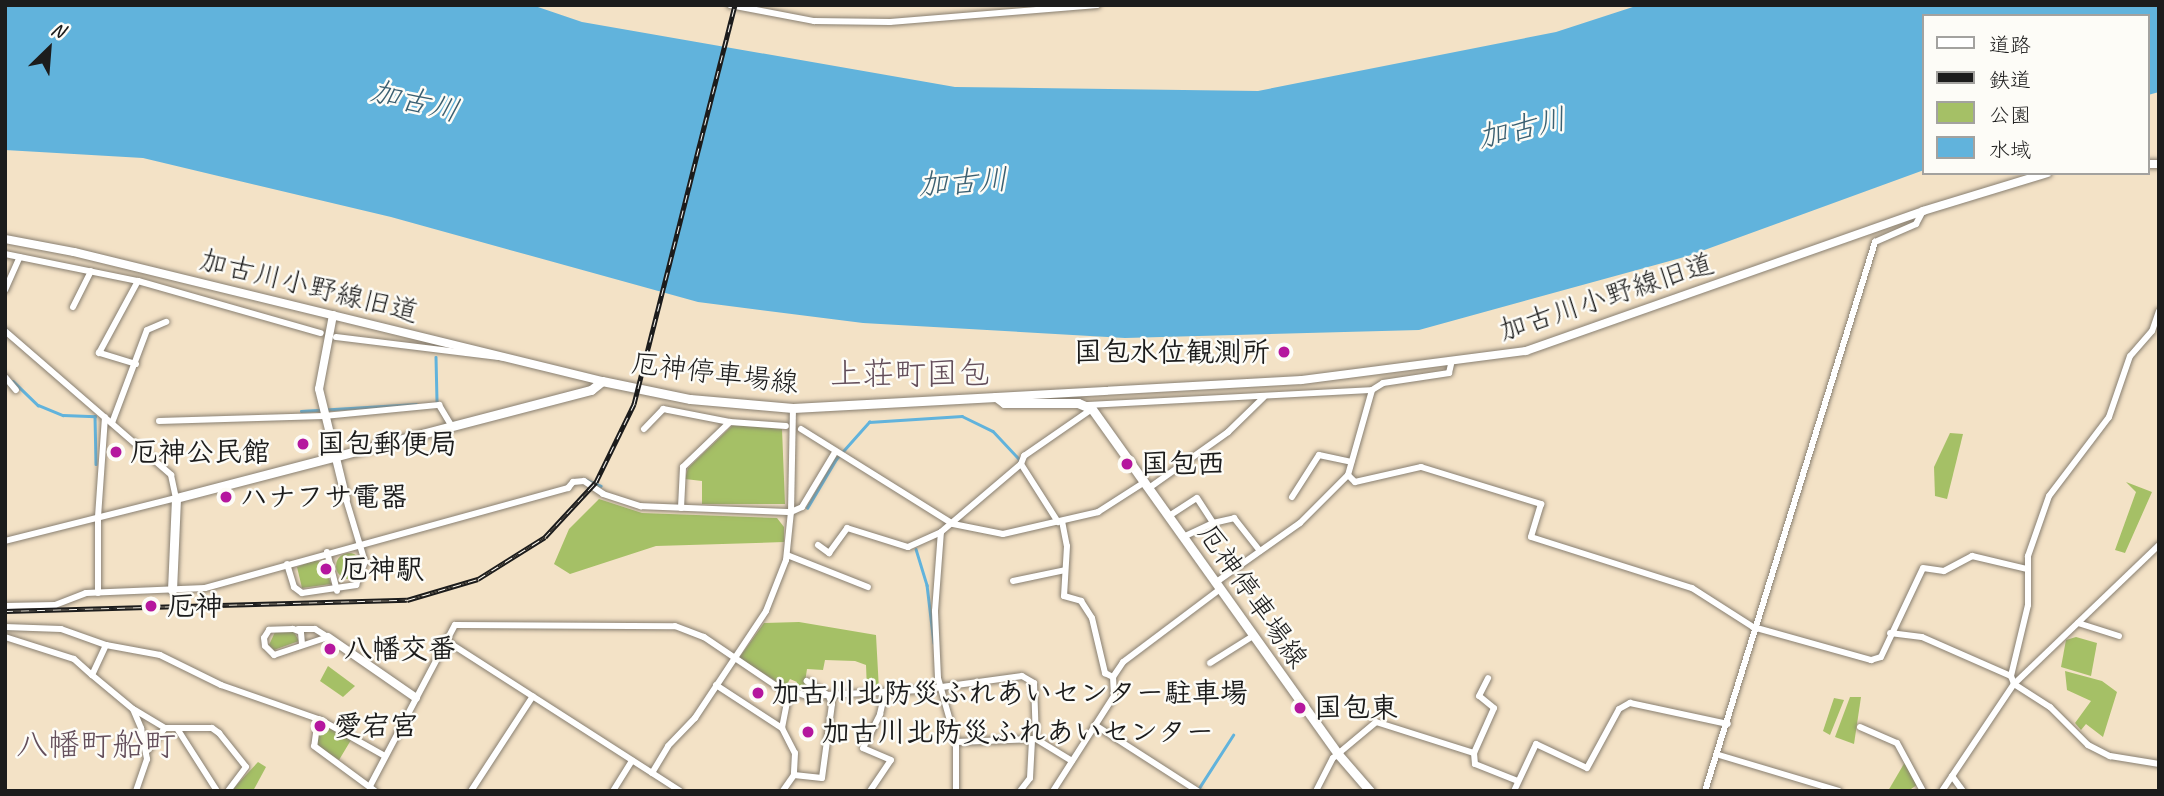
<!DOCTYPE html>
<meta charset="utf-8">
<style>
body{margin:0}
#map{position:relative;width:2164px;height:796px;overflow:hidden;background:#f3e2c6;font-family:Caveat,"Klee One",sans-serif}
div>[style]{position:absolute}
[style*='--x']{left:calc(var(--x)*1px);top:calc(var(--y)*1px);width:calc(var(--w)*1px);rotate:calc(var(--a)*1deg)}
.green>*{inset:0;background:#a5c066}
.round{border-radius:50%}
.water>*{inset:0;background:#61b3dc}
.stream>*{height:2.5px;margin:-1.25px;padding:0 1.25px;transform-origin:1.25px;border-radius:1.25px;background:#61b3dc}
.roads{filter:drop-shadow(0 0 2px #887f71) drop-shadow(0 0 2px #887f71)}
.minor>*{height:6px;margin:-3px;padding:0 3px;transform-origin:3px;border-radius:3px;background:#fff}
.tertiary>*{height:8px;margin:-4px;padding:0 4px;transform-origin:4px;border-radius:4px;background:#fff}
.secondary>*{height:9px;margin:-4.5px;padding:0 4.5px;transform-origin:4.5px;border-radius:4.5px;background:#fff}
.rail>*{height:5px;margin-top:-2.5px;transform-origin:0;background:repeating-linear-gradient(90deg,#fdfcf7 0 8px,#1c1c1c 0 16px);box-sizing:border-box;border-block:2px solid #1c1c1c}
.dots>*{width:19px;height:19px;translate:-50% -50%;box-sizing:border-box;border:4px solid #fdfcf7;border-radius:50%}
span{translate:-50% -50%;white-space:nowrap;text-align:center;line-height:1.15;-webkit-text-stroke:5px #fdfcf7;paint-order:stroke}
.street-label{font-size:28px;color:#1c1c1c}
.poi-label{font-size:28px;color:#1c1c1c;font-weight:700}
.right{translate:-100% -50%;text-align:right}
.left{translate:0 -50%;text-align:left}
.water-label{font-size:30px;color:#3b6072;font-style:italic}
.quarter-label{font-size:32px;color:#644f5b}
.frame{position:absolute;inset:0;border:7px solid #1c1c1c;pointer-events:none}
.legend{position:absolute;left:1922px;top:14px;width:228px;height:161px;box-sizing:border-box;background:#fdfcf7;border:2px solid #a3a29f;margin:0;padding:9px 12px;list-style:none;font-size:21px;color:#1c1c1c}
.legend li{display:flex;align-items:center;gap:14px;height:35px}
.legend b{width:35px;border:2px solid #a3a29f}
.north{position:absolute;left:14px;top:14px;width:70px;height:70px;-webkit-text-stroke:5px #fdfcf7;paint-order:stroke;rotate:25deg;font-size:19px;font-weight:700;line-height:28px;text-align:center;color:#1c1c1c}
.north::after{content:'';display:block;margin:auto;width:24px;height:32px;background:#1c1c1c;clip-path:polygon(50% 0,100% 100%,50% 72%,0 100%)}
</style>
<div id="map">
<div class="green">
<i style="clip-path:polygon(733px 425px,782px 429px,785px 504px,702px 504px,702px 481px,685px 479px,688px 468px)"></i>
<i style="clip-path:polygon(1950px 433px,1963px 434px,1947px 499px,1935px 496px,1934px 467px)"></i>
<i style="clip-path:polygon(2126px 482px,2152px 492px,2125px 553px,2115px 550px,2136px 492px)"></i>
<i style="clip-path:polygon(599px 499px,642px 513px,777px 518px,784px 527px,784px 542px,656px 546px,570px 574px,554px 564px,569px 529px)"></i>
<i class="round" style="left:336px;top:553px;width:26px;height:26px"></i>
<i style="clip-path:polygon(315px 560px,324px 563px,331px 584px,302px 588px,297px 567px)"></i>
<i style="clip-path:polygon(799px 622px,876px 635px,879px 690px,867px 690px,866px 665px,855px 661px,825px 660px,823px 670px,807px 669px,805px 682px,815px 694px,795px 690px,797px 682px,790px 679px,786px 686px,774px 680px,739px 658px,764px 623px)"></i>
<i style="clip-path:polygon(275px 632px,294px 632px,299px 641px,274px 650px,269px 645px)"></i>
<i style="clip-path:polygon(2076px 637px,2097px 643px,2091px 676px,2061px 667px,2066px 640px)"></i>
<i style="clip-path:polygon(328px 666px,355px 686px,343px 697px,320px 681px)"></i>
<i style="clip-path:polygon(2065px 671px,2102px 681px,2117px 692px,2103px 737px,2086px 724px,2081px 730px,2075px 723px,2091px 701px,2067px 690px)"></i>
<i style="clip-path:polygon(1850px 697px,1861px 697px,1854px 744px,1835px 737px)"></i>
<i style="clip-path:polygon(1834px 698px,1844px 700px,1830px 735px,1823px 731px)"></i>
<i style="clip-path:polygon(323px 725px,351px 740px,339px 760px,316px 745px,315px 727px,321px 729px)"></i>
<i style="clip-path:polygon(258px 762px,266px 767px,253px 791px,231px 791px)"></i>
<i style="clip-path:polygon(1905px 762px,1917px 785px,1908px 791px,1888px 791px)"></i>
</div>
<div class="water">
<i style="clip-path:polygon(5px 5px,532px 5px,582px 22px,955px 87px,1258px 91px,1556px 32px,1639px 5px,2159px 5px,2159px 92px,2148px 95px,2148px 16px,1924px 16px,1924px 170px,1688px 256px,1419px 330px,1125px 338px,863px 323px,698px 302px,391px 217px,143px 158px,5px 150px)"></i>
</div>
<div class="stream">
<i style="--x:436;--y:357;--w:45;--a:88.7"></i>
<i style="--x:13;--y:381;--w:35;--a:44"></i>
<i style="--x:38;--y:405;--w:27;--a:22"></i>
<i style="--x:63;--y:415;--w:32;--a:2"></i>
<i style="--x:95;--y:416;--w:48;--a:88.8"></i>
<i style="--x:301;--y:411;--w:115;--a:-3.5"></i>
<i style="--x:584;--y:479;--w:18;--a:22"></i>
<i style="--x:807;--y:508;--w:57;--a:-59.4"></i>
<i style="--x:836;--y:459;--w:50;--a:-48.3"></i>
<i style="--x:869;--y:422;--w:93;--a:-3.7"></i>
<i style="--x:962;--y:416;--w:34;--a:26"></i>
<i style="--x:993;--y:431;--w:40;--a:47"></i>
<i style="--x:916;--y:549;--w:38;--a:73"></i>
<i style="--x:927;--y:585;--w:58;--a:83.1"></i>
<i style="--x:1199;--y:788;--w:63;--a:-57.3"></i>
</div>
<div class="roads">
<div class="minor">
<i style="--x:730;--y:5;--w:86;--a:10.8"></i>
<i style="--x:814;--y:21;--w:76;--a:0.8"></i>
<i style="--x:890;--y:22;--w:208;--a:-4.7"></i>
<i style="--x:5;--y:254;--w:136;--a:11.5"></i>
<i style="--x:138;--y:281;--w:190;--a:15.9"></i>
<i style="--x:5;--y:290;--w:36;--a:-66"></i>
<i style="--x:73;--y:307;--w:40;--a:-63.4"></i>
<i style="--x:2159;--y:311;--w:21;--a:109"></i>
<i style="--x:2152;--y:331;--w:33;--a:131"></i>
<i style="--x:2130;--y:356;--w:65;--a:109"></i>
<i style="--x:2109;--y:417;--w:99;--a:127.2"></i>
<i style="--x:2049;--y:496;--w:64;--a:109.3"></i>
<i style="--x:2028;--y:556;--w:49;--a:90"></i>
<i style="--x:2028;--y:605;--w:73;--a:103.5"></i>
<i style="--x:2011;--y:676;--w:9;--a:69"></i>
<i style="--x:2014;--y:684;--w:43;--a:32.6"></i>
<i style="--x:2050;--y:707;--w:54;--a:45"></i>
<i style="--x:2088;--y:745;--w:25;--a:27"></i>
<i style="--x:2110;--y:756;--w:50;--a:9.3"></i>
<i style="--x:5;--y:331;--w:220;--a:40.9"></i>
<i style="--x:171;--y:475;--w:24;--a:78"></i>
<i style="--x:176;--y:498;--w:176;--a:165.9"></i>
<i style="--x:336;--y:337;--w:172;--a:7"></i>
<i style="--x:136;--y:364;--w:39;--a:-163"></i>
<i style="--x:99;--y:353;--w:82;--a:-61.6"></i>
<i style="--x:5;--y:377;--w:17;--a:50"></i>
<i style="--x:1086;--y:405;--w:286;--a:-3"></i>
<i style="--x:159;--y:421;--w:165;--a:-1.7"></i>
<i style="--x:324;--y:416;--w:116;--a:-5.5"></i>
<i style="--x:439;--y:405;--w:23;--a:59"></i>
<i style="--x:112;--y:423;--w:99;--a:-69.4"></i>
<i style="--x:147;--y:330;--w:21;--a:-23"></i>
<i style="--x:644;--y:429;--w:28;--a:-46"></i>
<i style="--x:663;--y:409;--w:68;--a:11"></i>
<i style="--x:801;--y:429;--w:179;--a:32"></i>
<i style="--x:953;--y:524;--w:51;--a:11.3"></i>
<i style="--x:1003;--y:534;--w:98;--a:-13"></i>
<i style="--x:1098;--y:512;--w:56;--a:-32.6"></i>
<i style="--x:1021;--y:464;--w:69;--a:57.5"></i>
<i style="--x:1348;--y:475;--w:88;--a:-74.2"></i>
<i style="--x:1372;--y:390;--w:13;--a:-32"></i>
<i style="--x:1383;--y:383;--w:67;--a:-8.6"></i>
<i style="--x:1449;--y:373;--w:9;--a:-77"></i>
<i style="--x:1149;--y:488;--w:97;--a:-35.3"></i>
<i style="--x:1228;--y:432;--w:50;--a:-44.2"></i>
<i style="--x:1292;--y:497;--w:50;--a:-57.3"></i>
<i style="--x:1319;--y:455;--w:33;--a:12"></i>
<i style="--x:681;--y:508;--w:41;--a:-87.2"></i>
<i style="--x:683;--y:467;--w:65;--a:-43.8"></i>
<i style="--x:730;--y:422;--w:56;--a:4.1"></i>
<i style="--x:1169;--y:516;--w:33;--a:-33"></i>
<i style="--x:1197;--y:498;--w:30;--a:57"></i>
<i style="--x:1213;--y:523;--w:33;--a:155"></i>
<i style="--x:98;--y:517;--w:100;--a:-86"></i>
<i style="--x:1062;--y:521;--w:25;--a:79"></i>
<i style="--x:1067;--y:546;--w:50;--a:93.4"></i>
<i style="--x:1064;--y:596;--w:18;--a:16"></i>
<i style="--x:1081;--y:601;--w:20;--a:57"></i>
<i style="--x:1092;--y:618;--w:57;--a:76.7"></i>
<i style="--x:1105;--y:673;--w:9;--a:27"></i>
<i style="--x:1213;--y:523;--w:22;--a:-13"></i>
<i style="--x:1234;--y:518;--w:42;--a:51.8"></i>
<i style="--x:818;--y:545;--w:14;--a:36"></i>
<i style="--x:829;--y:553;--w:31;--a:-54"></i>
<i style="--x:847;--y:528;--w:64;--a:17.3"></i>
<i style="--x:908;--y:547;--w:36;--a:-24"></i>
<i style="--x:327;--y:552;--w:40;--a:75.6"></i>
<i style="--x:787;--y:555;--w:87;--a:21.6"></i>
<i style="--x:287;--y:564;--w:24;--a:73"></i>
<i style="--x:294;--y:587;--w:10;--a:37"></i>
<i style="--x:302;--y:593;--w:55;--a:-8.4"></i>
<i style="--x:356;--y:585;--w:25;--a:-69"></i>
<i style="--x:365;--y:562;--w:66;--a:-106.8"></i>
<i style="--x:1013;--y:581;--w:53;--a:-11.9"></i>
<i style="--x:1215;--y:583;--w:104;--a:-35.2"></i>
<i style="--x:1300;--y:523;--w:68;--a:-45"></i>
<i style="--x:1348;--y:475;--w:10;--a:45"></i>
<i style="--x:1355;--y:482;--w:68;--a:-12.8"></i>
<i style="--x:1421;--y:467;--w:126;--a:17.1"></i>
<i style="--x:1541;--y:504;--w:34;--a:107"></i>
<i style="--x:1531;--y:537;--w:169;--a:17.6"></i>
<i style="--x:1692;--y:588;--w:72;--a:32.6"></i>
<i style="--x:1753;--y:627;--w:123;--a:15.6"></i>
<i style="--x:1871;--y:660;--w:10;--a:-17"></i>
<i style="--x:1881;--y:657;--w:98;--a:-64.7"></i>
<i style="--x:1923;--y:568;--w:21;--a:8"></i>
<i style="--x:1944;--y:571;--w:32;--a:-28"></i>
<i style="--x:1972;--y:556;--w:57;--a:13.3"></i>
<i style="--x:98;--y:593;--w:76;--a:-90"></i>
<i style="--x:5;--y:606;--w:50;--a:-1.1"></i>
<i style="--x:55;--y:605;--w:33;--a:-21"></i>
<i style="--x:86;--y:593;--w:119;--a:-2.4"></i>
<i style="--x:205;--y:588;--w:377;--a:-15.4"></i>
<i style="--x:568;--y:488;--w:8;--a:-50"></i>
<i style="--x:573;--y:482;--w:11;--a:-5"></i>
<i style="--x:584;--y:481;--w:23;--a:34"></i>
<i style="--x:603;--y:494;--w:40;--a:18"></i>
<i style="--x:641;--y:506;--w:150;--a:2.3"></i>
<i style="--x:791;--y:512;--w:104;--a:-88.9"></i>
<i style="--x:2078;--y:623;--w:43;--a:17.6"></i>
<i style="--x:5;--y:627;--w:56;--a:2"></i>
<i style="--x:61;--y:629;--w:48;--a:19.6"></i>
<i style="--x:106;--y:645;--w:55;--a:10.5"></i>
<i style="--x:160;--y:655;--w:68;--a:26.2"></i>
<i style="--x:221;--y:685;--w:106;--a:19.3"></i>
<i style="--x:321;--y:720;--w:71;--a:29.4"></i>
<i style="--x:298;--y:629;--w:17;--a:0"></i>
<i style="--x:315;--y:629;--w:15;--a:32"></i>
<i style="--x:1890;--y:633;--w:32;--a:7"></i>
<i style="--x:1922;--y:637;--w:97;--a:23.7"></i>
<i style="--x:5;--y:637;--w:72;--a:17.7"></i>
<i style="--x:74;--y:659;--w:24;--a:42"></i>
<i style="--x:445;--y:640;--w:279;--a:32.7"></i>
<i style="--x:302;--y:644;--w:12;--a:-95"></i>
<i style="--x:301;--y:632;--w:9;--a:-159"></i>
<i style="--x:293;--y:629;--w:24;--a:178"></i>
<i style="--x:269;--y:630;--w:9;--a:122"></i>
<i style="--x:264;--y:638;--w:8;--a:83"></i>
<i style="--x:265;--y:646;--w:13;--a:45"></i>
<i style="--x:274;--y:655;--w:57;--a:-18.4"></i>
<i style="--x:106;--y:645;--w:33;--a:115"></i>
<i style="--x:92;--y:675;--w:53;--a:39.7"></i>
<i style="--x:133;--y:709;--w:21;--a:67"></i>
<i style="--x:141;--y:728;--w:32;--a:79"></i>
<i style="--x:147;--y:759;--w:34;--a:109"></i>
<i style="--x:1210;--y:663;--w:51;--a:-32.1"></i>
<i style="--x:716;--y:685;--w:79;--a:33.1"></i>
<i style="--x:782;--y:728;--w:28;--a:63"></i>
<i style="--x:795;--y:753;--w:22;--a:93"></i>
<i style="--x:794;--y:775;--w:19;--a:125"></i>
<i style="--x:135;--y:710;--w:35;--a:31"></i>
<i style="--x:165;--y:728;--w:47;--a:0"></i>
<i style="--x:212;--y:728;--w:9;--a:36"></i>
<i style="--x:219;--y:733;--w:43;--a:51.5"></i>
<i style="--x:246;--y:767;--w:30;--a:127"></i>
<i style="--x:318;--y:719;--w:27;--a:98"></i>
<i style="--x:314;--y:746;--w:76;--a:36.4"></i>
<i style="--x:1095;--y:725;--w:122;--a:32.7"></i>
<i style="--x:1860;--y:727;--w:40;--a:23.4"></i>
<i style="--x:1897;--y:743;--w:55;--a:61.6"></i>
<i style="--x:782;--y:728;--w:38;--a:-79"></i>
<i style="--x:178;--y:730;--w:72;--a:57.4"></i>
<i style="--x:956;--y:742;--w:80;--a:-2.1"></i>
<i style="--x:1036;--y:739;--w:42;--a:31.4"></i>
<i style="--x:147;--y:751;--w:29;--a:-52"></i>
<i style="--x:1474;--y:753;--w:49;--a:-66"></i>
<i style="--x:1494;--y:708;--w:19;--a:-141"></i>
<i style="--x:1479;--y:696;--w:20;--a:-63"></i>
<i style="--x:1719;--y:755;--w:125;--a:16.7"></i>
<i style="--x:652;--y:773;--w:31;--a:-59"></i>
<i style="--x:668;--y:746;--w:39;--a:-46"></i>
<i style="--x:695;--y:718;--w:128;--a:-56.4"></i>
<i style="--x:766;--y:611;--w:55;--a:-68.6"></i>
<i style="--x:786;--y:560;--w:48;--a:-84.1"></i>
<i style="--x:791;--y:512;--w:12;--a:-24"></i>
<i style="--x:802;--y:507;--w:62;--a:-58.9"></i>
<i style="--x:794;--y:775;--w:28;--a:6"></i>
<i style="--x:822;--y:778;--w:75;--a:-82.3"></i>
<i style="--x:832;--y:704;--w:9;--a:-111"></i>
<i style="--x:829;--y:696;--w:27;--a:-146"></i>
<i style="--x:1952;--y:776;--w:19;--a:54"></i>
<i style="--x:370;--y:786;--w:182;--a:-62.2"></i>
<i style="--x:455;--y:625;--w:220;--a:0.3"></i>
<i style="--x:675;--y:626;--w:31;--a:21"></i>
<i style="--x:704;--y:637;--w:86;--a:34.1"></i>
<i style="--x:775;--y:685;--w:34;--a:19"></i>
<i style="--x:807;--y:696;--w:113;--a:-3"></i>
<i style="--x:920;--y:690;--w:103;--a:-7.8"></i>
<i style="--x:1022;--y:676;--w:14;--a:30"></i>
<i style="--x:1034;--y:683;--w:56;--a:88"></i>
<i style="--x:471;--y:791;--w:113;--a:-56.9"></i>
<i style="--x:613;--y:791;--w:36;--a:-58"></i>
<i style="--x:870;--y:791;--w:37;--a:-56"></i>
<i style="--x:891;--y:760;--w:30;--a:-157"></i>
<i style="--x:863;--y:748;--w:38;--a:-63"></i>
<i style="--x:880;--y:714;--w:23;--a:-77"></i>
<i style="--x:956;--y:791;--w:49;--a:-90"></i>
<i style="--x:956;--y:742;--w:66;--a:-105.7"></i>
<i style="--x:938;--y:678;--w:67;--a:-92.6"></i>
<i style="--x:935;--y:611;--w:79;--a:-85.7"></i>
<i style="--x:941;--y:532;--w:105;--a:-40.4"></i>
<i style="--x:1021;--y:464;--w:9;--a:-69"></i>
<i style="--x:1024;--y:456;--w:83;--a:-34.7"></i>
<i style="--x:1020;--y:791;--w:16;--a:-52"></i>
<i style="--x:1030;--y:778;--w:39;--a:-87"></i>
<i style="--x:1053;--y:791;--w:113;--a:-57.3"></i>
<i style="--x:1114;--y:696;--w:19;--a:-93"></i>
<i style="--x:1113;--y:677;--w:18;--a:-56"></i>
<i style="--x:1123;--y:662;--w:120;--a:-36.9"></i>
<i style="--x:1316;--y:791;--w:37;--a:-63"></i>
<i style="--x:1333;--y:758;--w:56;--a:-39.9"></i>
<i style="--x:1376;--y:722;--w:103;--a:17.6"></i>
<i style="--x:1474;--y:753;--w:11;--a:85"></i>
<i style="--x:1475;--y:764;--w:46;--a:21.6"></i>
<i style="--x:1514;--y:791;--w:52;--a:-64.9"></i>
<i style="--x:1536;--y:744;--w:56;--a:25.2"></i>
<i style="--x:1587;--y:768;--w:67;--a:-61.5"></i>
<i style="--x:1619;--y:709;--w:13;--a:-29"></i>
<i style="--x:1630;--y:703;--w:100;--a:12.1"></i>
<i style="--x:1705;--y:791;--w:575;--a:-72.79"></i>
<i style="--x:1875;--y:242;--w:45;--a:-23.7"></i>
<i style="--x:1916;--y:224;--w:15;--a:-62"></i>
<i style="--x:1942;--y:791;--w:129;--a:-56.1"></i>
<i style="--x:2014;--y:684;--w:201;--a:-43.8"></i>
</div>
<div class="tertiary">
<i style="--x:2148;--y:164;--w:11;--a:0"></i>
<i style="--x:5;--y:239;--w:70;--a:10.7"></i>
<i style="--x:74;--y:252;--w:544;--a:13.73"></i>
<i style="--x:333;--y:315;--w:75;--a:100.7"></i>
<i style="--x:319;--y:389;--w:113;--a:76.2"></i>
<i style="--x:996;--y:397;--w:306;--a:-3.2"></i>
<i style="--x:1302;--y:380;--w:226;--a:-7.4"></i>
<i style="--x:1526;--y:351;--w:421;--a:-19.4"></i>
<i style="--x:1923;--y:211;--w:130;--a:-17"></i>
<i style="--x:328;--y:637;--w:107;--a:34.7"></i>
</div>
<div class="secondary">
<i style="--x:172;--y:590;--w:92;--a:-87.5"></i>
<i style="--x:176;--y:498;--w:429;--a:-14.6"></i>
<i style="--x:591;--y:390;--w:14;--a:-39"></i>
<i style="--x:602;--y:381;--w:90;--a:11.6"></i>
<i style="--x:690;--y:399;--w:103;--a:5"></i>
<i style="--x:793;--y:408;--w:203;--a:-3.1"></i>
<i style="--x:996;--y:397;--w:10;--a:37"></i>
<i style="--x:1004;--y:403;--w:74;--a:0"></i>
<i style="--x:1078;--y:403;--w:15;--a:23"></i>
<i style="--x:1092;--y:409;--w:424;--a:54.5"></i>
<i style="--x:1338;--y:754;--w:49;--a:49.1"></i>
</div>
</div>
<div class="rail">
<i style="--x:5;--y:611;--w:402;--a:-1.6"></i>
<i style="--x:407;--y:600;--w:74;--a:-16.5"></i>
<i style="--x:478;--y:579;--w:79;--a:-32.1"></i>
<i style="--x:545;--y:537;--w:75;--a:-47.2"></i>
<i style="--x:596;--y:482;--w:87;--a:-64"></i>
<i style="--x:634;--y:404;--w:412;--a:-75.8"></i>
</div>
<div class="dots">
<i style="left:1284px;top:352px;background:#b5179e"></i>
<i style="left:303px;top:444px;background:#b5179e"></i>
<i style="left:116px;top:452px;background:#b5179e"></i>
<i style="left:1127px;top:464px;background:#b5179e"></i>
<i style="left:226px;top:497px;background:#b5179e"></i>
<i style="left:326px;top:569px;background:#b5179e"></i>
<i style="left:151px;top:606px;background:#b5179e"></i>
<i style="left:330px;top:649px;background:#b5179e"></i>
<i style="left:758px;top:693px;background:#b5179e"></i>
<i style="left:1300px;top:708px;background:#b5179e"></i>
<i style="left:320px;top:726px;background:#b5179e"></i>
<i style="left:808px;top:732px;background:#b5179e"></i>
</div>
<div class="street-label">
<span style="left:309px;top:286px;rotate:14deg">加古川小野線旧道</span>
<span style="left:1606px;top:297px;rotate:-18deg">加古川小野線旧道</span>
<span style="left:715px;top:373px;rotate:7deg">厄神停車場線</span>
<span style="left:1253px;top:596px;rotate:55deg">厄神停車場線</span>
</div>
<div class="poi-label">
<span class="right" style="left:1270px;top:352px">国包水位観測所</span>
<span class="left" style="left:317px;top:444px">国包郵便局</span>
<span class="left" style="left:130px;top:452px">厄神公民館</span>
<span class="left" style="left:1141px;top:464px">国包西</span>
<span class="left" style="left:240px;top:497px">ハナフサ電器</span>
<span class="left" style="left:340px;top:569px">厄神駅</span>
<span class="left" style="left:167px;top:606px">厄神</span>
<span class="left" style="left:344px;top:649px">八幡交番</span>
<span class="left" style="left:772px;top:693px">加古川北防災ふれあいセンター駐車場</span>
<span class="left" style="left:1314px;top:708px">国包東</span>
<span class="left" style="left:334px;top:726px">愛宕宮</span>
<span class="left" style="left:822px;top:732px">加古川北防災ふれあいセンター</span>
</div>
<div class="water-label">
<span style="left:415px;top:101px;rotate:14deg">加古川</span>
<span style="left:1522px;top:128px;rotate:-13deg">加古川</span>
<span style="left:963px;top:182px;rotate:-4deg">加古川</span>
</div>
<div class="quarter-label">
<span style="left:910px;top:374px">上荘町国包</span>
<span style="left:96px;top:745px">八幡町船町</span>
</div>
<div class="frame"></div>
<ul class="legend">
<li><b style="height:9px;background:#fff"></b>道路</li>
<li><b style="height:9px;background:#1c1c1c"></b>鉄道</li>
<li><b style="height:19px;background:#a5c066"></b>公園</li>
<li><b style="height:19px;background:#61b3dc"></b>水域</li>
</ul>
<div class="north">N</div>
</div>
